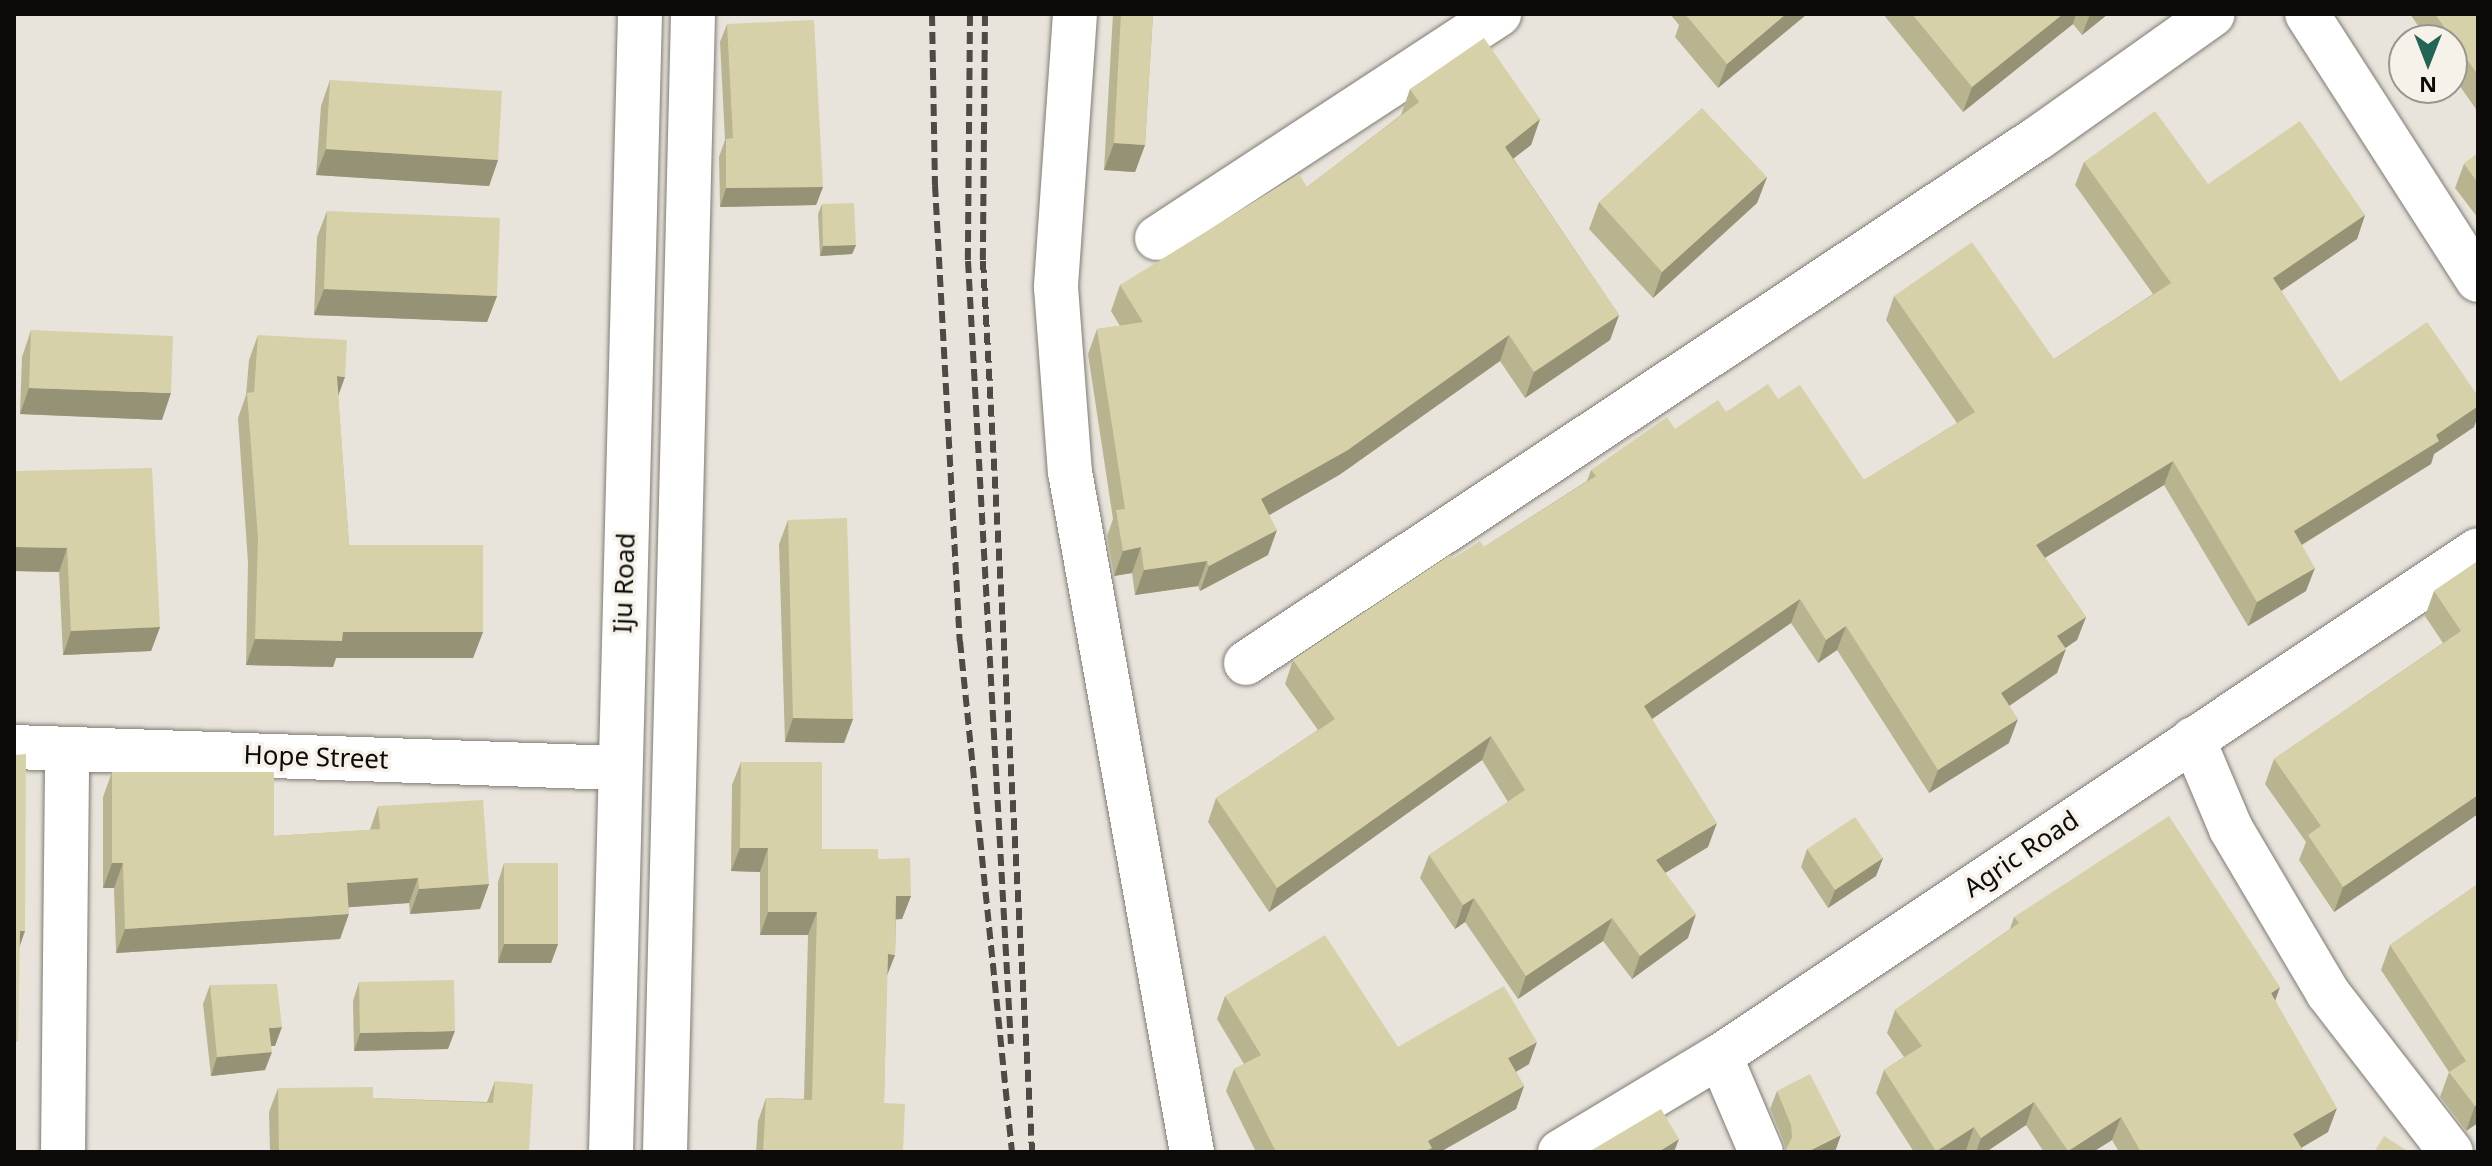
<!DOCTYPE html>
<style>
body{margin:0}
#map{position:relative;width:2492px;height:1166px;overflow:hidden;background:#e9e4db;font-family:"Noto Sans",sans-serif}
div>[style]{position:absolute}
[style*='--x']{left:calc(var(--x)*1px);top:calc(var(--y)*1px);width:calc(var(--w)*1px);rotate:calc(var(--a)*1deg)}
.roads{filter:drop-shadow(0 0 2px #7f7b73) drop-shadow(0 0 2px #7f7b73)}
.minor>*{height:44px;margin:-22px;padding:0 22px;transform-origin:22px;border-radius:22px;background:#fff}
.major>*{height:44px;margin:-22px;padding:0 22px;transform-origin:22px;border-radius:22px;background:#fff}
.rail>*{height:6px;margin-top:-3px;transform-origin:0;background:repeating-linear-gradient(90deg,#4e4b47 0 12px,transparent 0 18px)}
.wall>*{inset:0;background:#b8b490}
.shaded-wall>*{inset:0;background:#969276}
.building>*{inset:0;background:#d6d1a8}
span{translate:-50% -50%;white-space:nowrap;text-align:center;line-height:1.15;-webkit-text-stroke:7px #f6f2e9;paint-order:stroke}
.street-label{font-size:26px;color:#0d0b09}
.frame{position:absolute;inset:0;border:16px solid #0d0b09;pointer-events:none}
.north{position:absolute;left:2388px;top:24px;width:80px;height:80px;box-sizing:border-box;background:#f6f2e9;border:2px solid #99968f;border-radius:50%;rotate:180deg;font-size:22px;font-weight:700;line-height:32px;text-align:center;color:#0d0b09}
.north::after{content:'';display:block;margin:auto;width:28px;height:36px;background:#236554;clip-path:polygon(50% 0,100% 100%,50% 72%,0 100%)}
</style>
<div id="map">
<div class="roads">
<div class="minor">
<i style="--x:1075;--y:14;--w:274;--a:94"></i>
<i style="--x:1056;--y:287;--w:186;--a:85.7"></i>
<i style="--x:1070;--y:472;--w:691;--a:79.83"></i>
<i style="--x:2307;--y:14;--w:316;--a:57.3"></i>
<i style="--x:1157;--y:238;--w:409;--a:-33.2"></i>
<i style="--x:1246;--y:663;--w:950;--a:-33.54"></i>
<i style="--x:2038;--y:138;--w:214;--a:-35.3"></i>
<i style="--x:2193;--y:739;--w:98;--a:67.1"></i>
<i style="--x:2231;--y:829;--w:191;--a:59.4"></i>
<i style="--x:2328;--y:993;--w:201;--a:52.3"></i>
<i style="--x:14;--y:747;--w:604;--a:1.99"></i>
<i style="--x:1720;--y:1056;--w:104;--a:66.9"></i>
<i style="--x:63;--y:1152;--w:403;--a:-89.4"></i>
<i style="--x:1560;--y:1152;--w:187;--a:-31"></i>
<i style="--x:1720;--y:1056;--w:911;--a:-33.72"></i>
</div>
<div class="major">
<i style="--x:611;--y:1152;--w:1138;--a:-88.54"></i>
<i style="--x:665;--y:1152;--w:1138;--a:-88.59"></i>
</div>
</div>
<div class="rail">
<i style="--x:932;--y:14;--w:171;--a:89"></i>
<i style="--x:935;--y:185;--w:457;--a:86.9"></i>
<i style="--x:960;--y:641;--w:514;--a:84.19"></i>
<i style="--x:970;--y:14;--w:247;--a:90.5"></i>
<i style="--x:968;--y:261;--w:784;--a:86.86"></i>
<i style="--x:985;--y:14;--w:247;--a:90.5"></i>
<i style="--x:983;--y:261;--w:892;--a:86.85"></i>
</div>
<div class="wall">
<i style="clip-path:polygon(1113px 14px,1153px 14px,1145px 145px,1135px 172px,1104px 170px)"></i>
<i style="clip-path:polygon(1670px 14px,1807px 14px,1718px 88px,1675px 37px,1679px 25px)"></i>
<i style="clip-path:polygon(1883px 14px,2108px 14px,2082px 35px,2073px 24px,1963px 112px)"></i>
<i style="clip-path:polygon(2410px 14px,2478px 14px,2478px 112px,2452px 75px,2452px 40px,2428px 40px)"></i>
<i style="clip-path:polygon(727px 24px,823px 187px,816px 205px,720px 207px,719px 157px,725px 140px,720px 42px)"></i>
<i style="clip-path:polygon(330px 80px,498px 160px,489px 186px,316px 175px,321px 106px)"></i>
<i style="clip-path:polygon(1410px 89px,1540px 119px,1531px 145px,1513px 158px,1619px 315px,1610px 340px,1525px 398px,1500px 361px,1339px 475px,1269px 515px,1268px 555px,1200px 591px,1198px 586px,1135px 595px,1132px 573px,1114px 576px,1107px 536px,1113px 519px,1088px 354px,1097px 329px,1120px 326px,1111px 311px,1120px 285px,1307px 187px,1401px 115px)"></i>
<i style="clip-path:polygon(2478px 153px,2478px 218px,2455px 188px,2464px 164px)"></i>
<i style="clip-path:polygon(2084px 162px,2365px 215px,2357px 239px,2281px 291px,2340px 382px,2474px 427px,2434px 454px,2431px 464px,2302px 545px,2306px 591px,2248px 626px,2164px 485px,2045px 558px,2086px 617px,2077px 640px,2065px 648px,2057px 673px,2009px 706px,2009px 743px,1929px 793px,1837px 650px,1818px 663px,1791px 623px,1652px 719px,1708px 847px,1665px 873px,1688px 938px,1632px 979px,1603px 941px,1518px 999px,1465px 922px,1455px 929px,1420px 878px,1429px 855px,1508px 802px,1482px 760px,1269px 912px,1208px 822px,1216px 798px,1318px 730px,1285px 684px,1293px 660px,1452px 559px,1484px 547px,1587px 481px,1591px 470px,1675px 429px,1726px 412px,1778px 399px,1864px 480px,1957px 423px,1886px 320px,1894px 296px,2054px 359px,2153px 294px,2075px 185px)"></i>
<i style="clip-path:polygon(1767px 177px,1757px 203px,1653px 298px,1589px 229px,1599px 202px)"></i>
<i style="clip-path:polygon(822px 204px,856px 245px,852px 254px,820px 256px,818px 214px)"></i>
<i style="clip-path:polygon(327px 211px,497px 296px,487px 322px,314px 315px,317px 237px)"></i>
<i style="clip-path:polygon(31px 330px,162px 420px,20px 414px,22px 357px)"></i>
<i style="clip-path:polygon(258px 335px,338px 396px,349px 545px,483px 632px,473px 658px,336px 658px,333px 667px,246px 665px,248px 563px,238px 418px,246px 395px,249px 360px)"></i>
<i style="clip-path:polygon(14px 471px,160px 627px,151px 651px,63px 655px,59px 572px,14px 571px)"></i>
<i style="clip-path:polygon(788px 520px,853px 719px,844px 743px,785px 742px,779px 544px)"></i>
<i style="clip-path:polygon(2478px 561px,2478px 814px,2334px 912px,2299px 860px,2306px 842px,2265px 784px,2274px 759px,2443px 643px,2425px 616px,2434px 591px)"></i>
<i style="clip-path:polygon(741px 762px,822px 849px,878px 859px,911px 896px,902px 919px,896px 919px,895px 955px,887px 975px,884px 1103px,903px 1152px,756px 1152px,758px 1121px,766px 1098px,804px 1099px,808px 935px,760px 935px,760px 872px,731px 871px,732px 785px)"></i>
<i style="clip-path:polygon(112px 772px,274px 836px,370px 830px,378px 806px,489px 884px,480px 909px,410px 914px,409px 903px,349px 907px,340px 939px,116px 953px,114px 888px,103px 888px,103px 797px)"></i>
<i style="clip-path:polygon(1807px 849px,1883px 858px,1876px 876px,1828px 908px,1801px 867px)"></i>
<i style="clip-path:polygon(504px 863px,558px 944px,551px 963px,498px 963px,498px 882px)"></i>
<i style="clip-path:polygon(2478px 884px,2478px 1123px,2466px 1131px,2440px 1097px,2449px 1072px,2381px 970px,2390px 945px)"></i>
<i style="clip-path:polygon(2014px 917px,2275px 1000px,2328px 1132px,2301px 1148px,2304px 1152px,2119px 1152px,2112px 1140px,2093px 1152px,2044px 1152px,2026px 1125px,1986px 1152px,1967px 1152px,1966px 1150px,1962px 1152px,1914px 1152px,1876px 1093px,1884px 1070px,1904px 1057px,1887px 1033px,1895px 1010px,2010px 929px)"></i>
<i style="clip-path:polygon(359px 982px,448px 1049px,354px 1051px,353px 1001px)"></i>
<i style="clip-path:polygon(210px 985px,275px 1046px,271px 1046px,265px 1070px,211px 1076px,203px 1004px)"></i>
<i style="clip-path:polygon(1225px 996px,1398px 1047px,1529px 1064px,1516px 1072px,1524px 1086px,1516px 1109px,1440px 1152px,1256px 1152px,1226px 1091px,1234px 1069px,1244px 1064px,1217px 1019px)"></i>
<i style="clip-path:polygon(495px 1081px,529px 1152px,270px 1152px,269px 1112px,278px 1088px,373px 1098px,487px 1102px)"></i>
<i style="clip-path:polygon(1777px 1091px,1841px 1135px,1785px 1150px,1784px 1143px,1770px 1109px)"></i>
</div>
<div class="shaded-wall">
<i style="clip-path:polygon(1786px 14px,1807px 14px,1718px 88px,1727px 64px)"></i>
<i style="clip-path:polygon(2063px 14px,2076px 14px,2073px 24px,1963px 112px,1972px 87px)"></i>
<i style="clip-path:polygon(2090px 14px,2108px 14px,2082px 35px)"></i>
<i style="clip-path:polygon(1540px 119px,1531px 145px,1496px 172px,1505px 147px)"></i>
<i style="clip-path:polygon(1114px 143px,1145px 145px,1135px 172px,1104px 170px)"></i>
<i style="clip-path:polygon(326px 149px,498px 160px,489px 186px,316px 175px)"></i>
<i style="clip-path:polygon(1767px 177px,1757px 203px,1653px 298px,1662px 272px)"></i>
<i style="clip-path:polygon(823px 187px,816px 205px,720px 207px,726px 188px)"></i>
<i style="clip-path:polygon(2365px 215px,2357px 239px,2265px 302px,2273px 278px)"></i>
<i style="clip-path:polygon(856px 245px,852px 254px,820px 256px,823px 246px)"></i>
<i style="clip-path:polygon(324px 289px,497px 296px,487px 322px,314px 315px)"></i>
<i style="clip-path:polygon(1619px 315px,1610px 340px,1525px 398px,1534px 372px)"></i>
<i style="clip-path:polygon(1509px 335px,1500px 361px,1339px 475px,1252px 525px,1261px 499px)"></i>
<i style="clip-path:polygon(337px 376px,345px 377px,336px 402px)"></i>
<i style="clip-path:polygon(29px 388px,171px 393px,162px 420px,20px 414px)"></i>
<i style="clip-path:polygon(2478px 406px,2478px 416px,2474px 427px,2434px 454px,2431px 464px,2285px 555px,2294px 531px)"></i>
<i style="clip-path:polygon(2173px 461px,2164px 485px,2028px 568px,2036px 545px)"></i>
<i style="clip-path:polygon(1277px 530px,1268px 555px,1200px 591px,1209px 566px)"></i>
<i style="clip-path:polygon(14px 547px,67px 548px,59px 572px,14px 571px)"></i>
<i style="clip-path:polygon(1141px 547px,1132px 573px,1114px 576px,1123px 551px)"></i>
<i style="clip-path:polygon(1207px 561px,1198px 586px,1135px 595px,1144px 570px)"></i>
<i style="clip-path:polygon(2315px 568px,2306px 591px,2248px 626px,2257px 602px)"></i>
<i style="clip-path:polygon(1800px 599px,1791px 623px,1636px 730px,1644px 706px)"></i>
<i style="clip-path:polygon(2086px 617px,2077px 640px,2048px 660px,2057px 636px)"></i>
<i style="clip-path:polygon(1846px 626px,1837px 650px,1818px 663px,1826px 640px)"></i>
<i style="clip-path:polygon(160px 627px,151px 651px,63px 655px,71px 631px)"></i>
<i style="clip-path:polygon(343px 632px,483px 632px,473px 658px,336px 658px,333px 667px,246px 665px,255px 639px)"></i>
<i style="clip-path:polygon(2066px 649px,2057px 673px,1993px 717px,2001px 693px)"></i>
<i style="clip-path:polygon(793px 718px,853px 719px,844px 743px,785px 742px)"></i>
<i style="clip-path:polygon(2018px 719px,2009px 743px,1929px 793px,1938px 770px)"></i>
<i style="clip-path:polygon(1491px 736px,1482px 760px,1269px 912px,1277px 888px)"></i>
<i style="clip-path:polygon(2478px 795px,2478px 814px,2334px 912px,2343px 887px)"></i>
<i style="clip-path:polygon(1717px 823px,1708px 847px,1647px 884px,1656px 860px)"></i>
<i style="clip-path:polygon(740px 848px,768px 848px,760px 872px,731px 871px)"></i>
<i style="clip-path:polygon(1883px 858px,1876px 876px,1828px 908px,1835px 890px)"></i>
<i style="clip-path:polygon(112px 863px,123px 863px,114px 888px,103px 888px)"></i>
<i style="clip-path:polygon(418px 878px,409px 903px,338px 908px,347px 883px)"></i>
<i style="clip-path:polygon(489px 884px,480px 909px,410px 914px,419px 889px)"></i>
<i style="clip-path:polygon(896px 896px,911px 896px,902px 919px,888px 920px)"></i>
<i style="clip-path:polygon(1474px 898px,1465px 922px,1455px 929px,1463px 905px)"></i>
<i style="clip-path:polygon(768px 912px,817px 912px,808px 935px,760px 935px)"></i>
<i style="clip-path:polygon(349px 914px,340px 939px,116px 953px,125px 929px)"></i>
<i style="clip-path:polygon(1696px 914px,1688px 938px,1632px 979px,1640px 956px)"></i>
<i style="clip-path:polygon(1612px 918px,1603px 941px,1518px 999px,1526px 976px)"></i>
<i style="clip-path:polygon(20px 931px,25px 931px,16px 957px)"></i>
<i style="clip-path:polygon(504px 944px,558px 944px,551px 963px,498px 963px)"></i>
<i style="clip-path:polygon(888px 954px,895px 955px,886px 978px)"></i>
<i style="clip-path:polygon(2280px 987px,2272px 1010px,2271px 993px)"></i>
<i style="clip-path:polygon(282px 1027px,275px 1046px,262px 1046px,269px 1028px)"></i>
<i style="clip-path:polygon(455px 1031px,448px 1049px,354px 1051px,360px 1033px)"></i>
<i style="clip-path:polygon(1537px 1042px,1529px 1064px,1500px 1081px,1508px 1058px)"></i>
<i style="clip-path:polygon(272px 1052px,265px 1070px,211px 1076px,217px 1057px)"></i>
<i style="clip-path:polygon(1524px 1086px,1516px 1109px,1440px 1152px,1424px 1152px,1428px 1141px)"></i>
<i style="clip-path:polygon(2034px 1102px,2026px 1125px,1986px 1152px,1976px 1152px,1981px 1138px)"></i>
<i style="clip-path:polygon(2478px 1104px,2478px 1123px,2466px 1131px,2475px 1106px)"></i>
<i style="clip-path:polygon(2337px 1108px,2328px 1132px,2294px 1152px,2293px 1134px)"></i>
<i style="clip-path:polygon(2121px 1117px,2112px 1140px,2093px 1152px,2067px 1152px)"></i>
<i style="clip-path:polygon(1974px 1127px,1966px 1150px,1962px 1152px,1936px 1152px)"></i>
<i style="clip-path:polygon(1841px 1135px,1835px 1152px,1807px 1152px)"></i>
<i style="clip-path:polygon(1679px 1139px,1674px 1152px,1658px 1152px)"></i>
</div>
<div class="building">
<i style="clip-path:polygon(1121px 14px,1153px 14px,1145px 145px,1114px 143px)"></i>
<i style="clip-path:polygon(1685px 14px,1786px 14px,1727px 64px)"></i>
<i style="clip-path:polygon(1912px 14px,2063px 14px,1972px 87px)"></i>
<i style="clip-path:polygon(2435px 14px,2478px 14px,2478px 75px)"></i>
<i style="clip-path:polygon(814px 20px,823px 187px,726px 188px,726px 139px,733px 138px,727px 24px)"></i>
<i style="clip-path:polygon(1484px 38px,1540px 119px,1505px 147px,1619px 315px,1534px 372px,1509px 335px,1348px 450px,1261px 499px,1277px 530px,1209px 566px,1207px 561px,1144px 570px,1141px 547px,1123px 551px,1116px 510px,1125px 509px,1097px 329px,1143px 322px,1120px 285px,1299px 174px,1307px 187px,1419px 102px,1410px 89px)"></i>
<i style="clip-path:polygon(330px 80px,502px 91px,498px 160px,326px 149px)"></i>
<i style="clip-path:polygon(1702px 108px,1767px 177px,1662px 272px,1599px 202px)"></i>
<i style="clip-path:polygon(2155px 111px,2208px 184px,2300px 121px,2365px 215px,2273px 278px,2340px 382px,2427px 322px,2478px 396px,2478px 406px,2436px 435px,2439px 441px,2294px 531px,2315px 568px,2257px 602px,2173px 461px,2036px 545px,2086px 617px,2057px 636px,2066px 649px,2001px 693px,2018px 719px,1938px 770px,1846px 626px,1826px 640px,1800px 599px,1644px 706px,1717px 823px,1656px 860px,1696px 914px,1640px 956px,1612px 918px,1526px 976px,1474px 898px,1463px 905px,1429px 855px,1525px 790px,1491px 736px,1277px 888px,1216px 798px,1335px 719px,1293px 660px,1450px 555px,1452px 559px,1480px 541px,1484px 547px,1596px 476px,1591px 470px,1667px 417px,1675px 429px,1718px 400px,1726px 412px,1768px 384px,1778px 399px,1800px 385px,1864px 480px,1975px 412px,1894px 296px,1972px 242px,2054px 359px,2171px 283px,2084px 162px)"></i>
<i style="clip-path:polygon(2478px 153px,2478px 183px,2464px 164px)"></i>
<i style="clip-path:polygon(854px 203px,856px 245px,823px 246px,822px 204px)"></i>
<i style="clip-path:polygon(327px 211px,500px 218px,497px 296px,324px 289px)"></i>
<i style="clip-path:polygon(31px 330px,173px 336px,171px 393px,29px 388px)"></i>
<i style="clip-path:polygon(258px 335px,347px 340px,345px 377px,337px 376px,349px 545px,483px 545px,483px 632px,343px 632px,342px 641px,255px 639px,258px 538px,247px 393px,254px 392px)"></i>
<i style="clip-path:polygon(152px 468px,160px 627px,71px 631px,67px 548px,14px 547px,14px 471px)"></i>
<i style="clip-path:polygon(847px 518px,853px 719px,793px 718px,788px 520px)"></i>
<i style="clip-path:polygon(2478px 561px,2478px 795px,2343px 887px,2308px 835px,2321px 826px,2274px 759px,2461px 631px,2434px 591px)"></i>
<i style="clip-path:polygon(26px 754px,25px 931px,20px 931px,18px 1042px,14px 1042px,14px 755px)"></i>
<i style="clip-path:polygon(741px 762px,822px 762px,822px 849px,878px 849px,878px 859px,910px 858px,911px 896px,896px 896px,895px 955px,888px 954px,884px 1103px,905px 1104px,903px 1152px,763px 1152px,766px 1098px,812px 1100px,817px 912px,768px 912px,768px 848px,740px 848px)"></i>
<i style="clip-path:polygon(112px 772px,274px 772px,274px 836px,380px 829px,378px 806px,483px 800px,489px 884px,419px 889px,418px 878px,347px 883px,349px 914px,125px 929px,123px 863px,112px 863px)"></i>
<i style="clip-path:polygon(2169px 816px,2280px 987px,2271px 993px,2337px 1108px,2293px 1134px,2304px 1152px,2141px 1152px,2121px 1117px,2068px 1151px,2034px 1102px,1981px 1138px,1974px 1127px,1936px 1151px,1884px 1070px,1922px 1046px,1895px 1010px,2019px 923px,2014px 917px)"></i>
<i style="clip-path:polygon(1855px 817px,1883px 858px,1835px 890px,1807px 849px)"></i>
<i style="clip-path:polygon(504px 863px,558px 863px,558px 944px,504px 944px)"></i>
<i style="clip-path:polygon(2478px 884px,2478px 1104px,2475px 1106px,2449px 1072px,2466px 1061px,2390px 945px)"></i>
<i style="clip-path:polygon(1325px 935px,1398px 1047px,1504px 986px,1537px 1042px,1508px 1058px,1524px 1086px,1428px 1141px,1432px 1148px,1424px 1152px,1276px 1152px,1234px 1069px,1261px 1055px,1225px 996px)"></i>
<i style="clip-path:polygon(454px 980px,455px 1031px,360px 1033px,359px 982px)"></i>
<i style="clip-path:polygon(277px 984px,282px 1027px,269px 1028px,272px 1052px,217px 1057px,210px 985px)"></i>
<i style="clip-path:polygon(1810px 1074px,1841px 1135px,1807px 1152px,1785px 1152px,1792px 1137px,1791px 1125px,1777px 1091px)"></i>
<i style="clip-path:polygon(495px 1081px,533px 1084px,529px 1152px,279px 1152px,278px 1088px,373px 1087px,373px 1098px,493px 1103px)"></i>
<i style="clip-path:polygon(1661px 1109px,1679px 1139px,1658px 1152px,1593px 1152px,1592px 1150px)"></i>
<i style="clip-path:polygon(2384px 1136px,2409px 1152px,2374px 1152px)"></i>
</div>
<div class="street-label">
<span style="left:624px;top:583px;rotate:-88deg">Iju Road</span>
<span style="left:316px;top:757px;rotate:2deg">Hope Street</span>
<span style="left:2021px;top:854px;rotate:-34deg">Agric Road</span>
</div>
<div class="frame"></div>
<div class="north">N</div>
</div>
